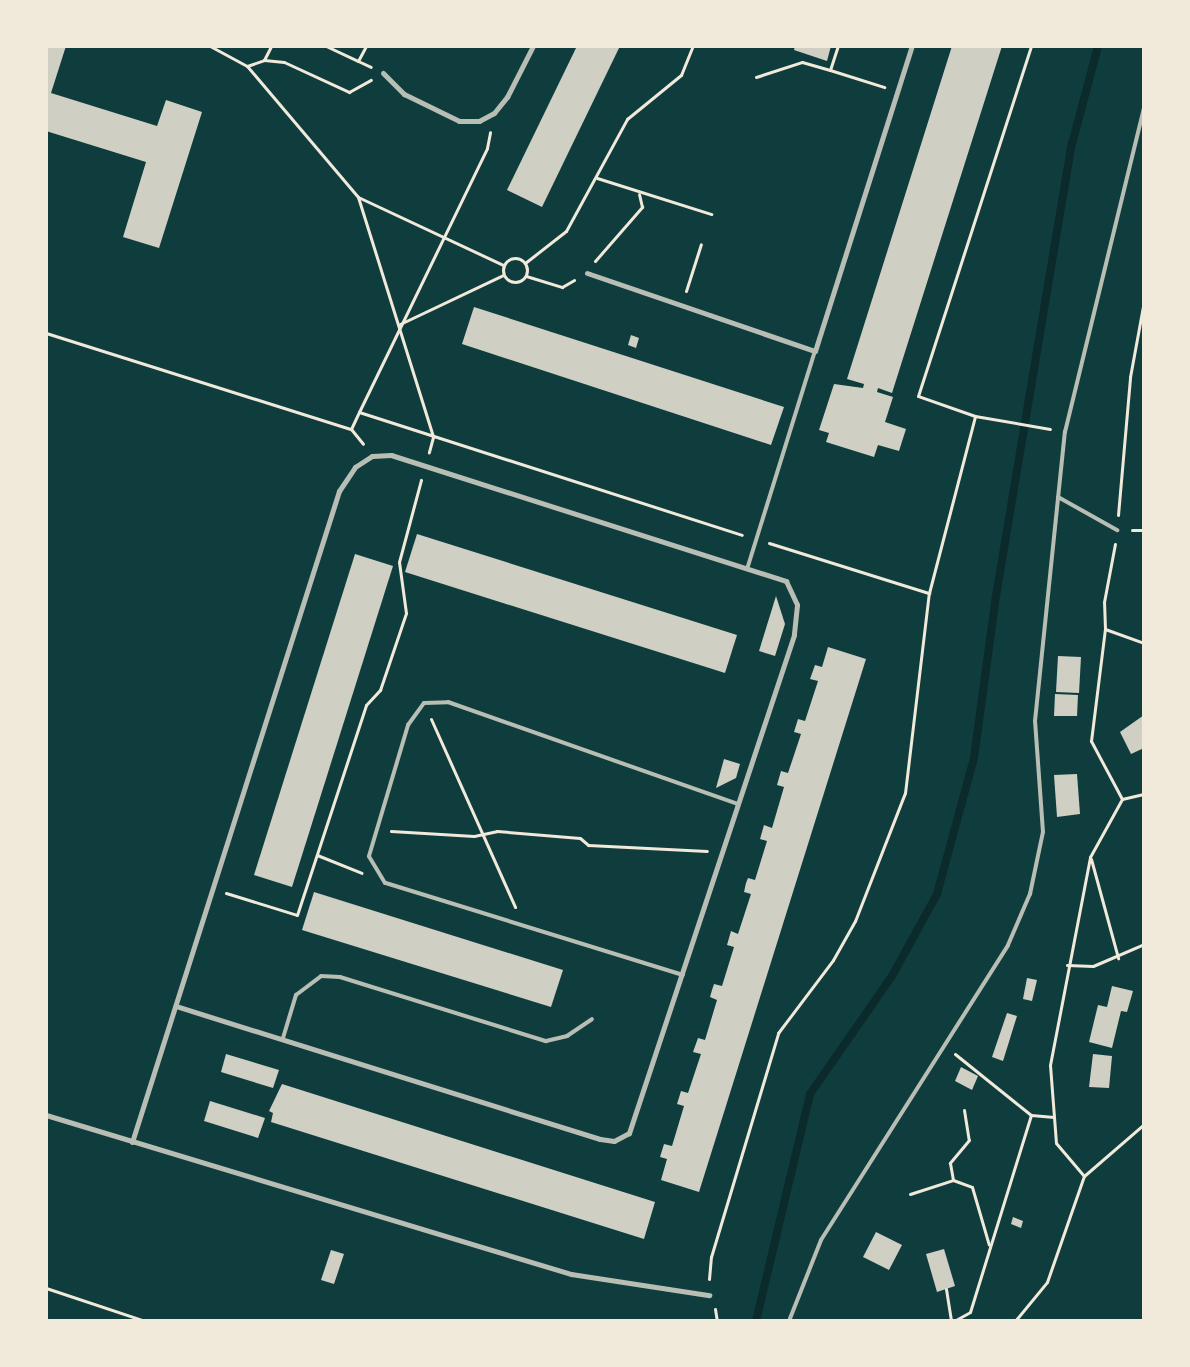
<!DOCTYPE html>
<style>
body{margin:0}
#map{position:relative;width:1190px;height:1367px;overflow:hidden;background:#0f3d3e;font-family:"PT Sans Narrow",sans-serif}
div>[style]{position:absolute}
[style*='--x']{left:calc(var(--x)*1px);top:calc(var(--y)*1px);width:calc(var(--w)*1px);rotate:calc(var(--a)*1deg)}
.stream>*{height:8px;margin:-4px;padding:0 4px;transform-origin:4px;border-radius:4px;background:#0a2a2b}
.building>*{inset:0;background:#cfcfc3}
.path>*{height:3px;margin:-1.5px;padding:0 1.5px;transform-origin:1.5px;border-radius:1.5px;background:#f1e9da}
.path>.ring{margin:-1.5px;padding:0;box-sizing:content-box;background:none;border:3px solid #f1e9da;border-radius:50%}
.service>*{height:4px;margin:-2px;padding:0 2px;transform-origin:2px;border-radius:2px;background:#b8beb3}
.minor>*{height:5px;margin:-2.5px;padding:0 2.5px;transform-origin:2.5px;border-radius:2.5px;background:#b8beb3}
span{translate:-50% -50%;white-space:nowrap;text-align:center;line-height:1.15;-webkit-text-stroke:4px #f1e9da;paint-order:stroke}
.frame{position:absolute;inset:0;border:48px solid #f1e9da;pointer-events:none}
</style>
<div id="map">
<div class="stream">
<i style="--x:756;--y:1321;--w:233;--a:-76.6"></i>
<i style="--x:810;--y:1094;--w:144;--a:-55.2"></i>
<i style="--x:892;--y:976;--w:94;--a:-61.2"></i>
<i style="--x:937;--y:894;--w:141;--a:-74.8"></i>
<i style="--x:974;--y:758;--w:157;--a:-82.3"></i>
<i style="--x:995;--y:602;--w:464;--a:-80.5"></i>
<i style="--x:1072;--y:144;--w:101;--a:-75.1"></i>
</div>
<div class="building">
<i style="clip-path:polygon(46px 46px,66px 46px,51px 93px,157px 126px,166px 100px,202px 112px,159px 248px,123px 237px,146px 162px,46px 131px)"></i>
<i style="clip-path:polygon(577px 46px,620px 46px,542px 207px,507px 190px)"></i>
<i style="clip-path:polygon(795px 46px,831px 46px,827px 61px,794px 50px)"></i>
<i style="clip-path:polygon(952px 46px,1002px 46px,892px 393px,878px 388px,877px 392px,893px 397px,885px 422px,906px 429px,899px 451px,878px 445px,874px 457px,826px 442px,829px 433px,819px 430px,834px 384px,863px 388px,864px 384px,847px 379px)"></i>
<i style="clip-path:polygon(474px 307px,784px 407px,771px 445px,462px 344px)"></i>
<i style="clip-path:polygon(631px 335px,639px 338px,636px 348px,628px 345px)"></i>
<i style="clip-path:polygon(417px 534px,737px 635px,725px 673px,405px 572px)"></i>
<i style="clip-path:polygon(355px 554px,393px 566px,292px 887px,254px 875px)"></i>
<i style="clip-path:polygon(776px 596px,785px 624px,775px 656px,759px 651px)"></i>
<i style="clip-path:polygon(828px 647px,866px 659px,699px 1192px,661px 1180px,667px 1159px,660px 1157px,664px 1144px,672px 1146px,684px 1106px,677px 1104px,681px 1091px,688px 1093px,701px 1054px,693px 1052px,698px 1038px,705px 1040px,717px 1000px,710px 997px,712px 990px,714px 984px,722px 986px,734px 947px,727px 945px,731px 931px,738px 934px,751px 894px,744px 892px,746px 883px,748px 878px,755px 880px,767px 841px,760px 839px,764px 825px,772px 828px,784px 787px,777px 785px,781px 771px,788px 773px,801px 734px,794px 732px,798px 719px,805px 721px,818px 681px,810px 679px,815px 665px,822px 667px)"></i>
<i style="clip-path:polygon(1058px 656px,1081px 657px,1079px 693px,1056px 692px)"></i>
<i style="clip-path:polygon(1055px 694px,1078px 695px,1077px 716px,1054px 716px)"></i>
<i style="clip-path:polygon(1144px 715px,1144px 748px,1131px 754px,1120px 732px)"></i>
<i style="clip-path:polygon(724px 759px,740px 764px,736px 778px,716px 788px)"></i>
<i style="clip-path:polygon(1077px 774px,1080px 814px,1057px 817px,1054px 775px)"></i>
<i style="clip-path:polygon(314px 892px,563px 970px,551px 1007px,302px 930px)"></i>
<i style="clip-path:polygon(1027px 978px,1037px 980px,1032px 1001px,1023px 999px)"></i>
<i style="clip-path:polygon(1112px 986px,1133px 991px,1127px 1012px,1121px 1011px,1112px 1048px,1089px 1042px,1098px 1005px,1107px 1007px)"></i>
<i style="clip-path:polygon(1007px 1013px,1017px 1016px,1003px 1061px,992px 1057px)"></i>
<i style="clip-path:polygon(226px 1054px,279px 1070px,273px 1088px,221px 1072px)"></i>
<i style="clip-path:polygon(1093px 1054px,1112px 1056px,1109px 1088px,1089px 1087px)"></i>
<i style="clip-path:polygon(961px 1067px,978px 1076px,972px 1090px,955px 1081px)"></i>
<i style="clip-path:polygon(282px 1084px,655px 1202px,644px 1239px,271px 1122px,273px 1113px,269px 1111px)"></i>
<i style="clip-path:polygon(210px 1101px,265px 1118px,258px 1138px,204px 1121px)"></i>
<i style="clip-path:polygon(1013px 1217px,1023px 1221px,1021px 1228px,1011px 1224px)"></i>
<i style="clip-path:polygon(876px 1232px,902px 1245px,889px 1270px,863px 1257px)"></i>
<i style="clip-path:polygon(944px 1249px,955px 1286px,937px 1292px,926px 1254px)"></i>
<i style="clip-path:polygon(331px 1250px,344px 1254px,334px 1284px,321px 1280px)"></i>
</div>
<div class="path">
<i style="--x:210;--y:46;--w:42;--a:28.4"></i>
<i style="--x:247;--y:66;--w:18;--a:-19"></i>
<i style="--x:264;--y:60;--w:20;--a:6"></i>
<i style="--x:284;--y:62;--w:72;--a:24.8"></i>
<i style="--x:349;--y:92;--w:25;--a:-29"></i>
<i style="--x:326;--y:46;--w:35;--a:25"></i>
<i style="--x:358;--y:61;--w:17;--a:-62"></i>
<i style="--x:264;--y:60;--w:16;--a:-63"></i>
<i style="--x:358;--y:61;--w:14;--a:25"></i>
<i style="--x:247;--y:66;--w:172;--a:49.7"></i>
<i style="--x:358;--y:197;--w:160;--a:25.1"></i>
<i style="--x:830;--y:70;--w:57;--a:17.5"></i>
<i style="--x:756;--y:77;--w:48;--a:-18.1"></i>
<i style="--x:802;--y:62;--w:29;--a:16"></i>
<i style="--x:830;--y:70;--w:25;--a:-72"></i>
<i style="--x:597;--y:178;--w:120;--a:17.5"></i>
<i style="--x:358;--y:197;--w:251;--a:72.6"></i>
<i style="--x:433;--y:437;--w:16;--a:105"></i>
<i class="ring" style="left:503px;top:258px;width:21px;height:21px"></i>
<i style="--x:595;--y:261;--w:72;--a:-49"></i>
<i style="--x:642;--y:207;--w:13;--a:-103"></i>
<i style="--x:525;--y:263;--w:52;--a:-38"></i>
<i style="--x:566;--y:231;--w:128;--a:-61.4"></i>
<i style="--x:627;--y:119;--w:70;--a:-39.2"></i>
<i style="--x:681;--y:75;--w:31;--a:-68"></i>
<i style="--x:526;--y:276;--w:38;--a:17"></i>
<i style="--x:562;--y:287;--w:14;--a:-30"></i>
<i style="--x:686;--y:291;--w:49;--a:-72.3"></i>
<i style="--x:400;--y:324;--w:114;--a:-25.4"></i>
<i style="--x:46;--y:333;--w:320;--a:17.5"></i>
<i style="--x:351;--y:429;--w:19;--a:51"></i>
<i style="--x:359;--y:412;--w:293;--a:-64.1"></i>
<i style="--x:487;--y:148;--w:16;--a:-79"></i>
<i style="--x:975;--y:416;--w:60;--a:-160.7"></i>
<i style="--x:918;--y:396;--w:368;--a:-72.1"></i>
<i style="--x:351;--y:429;--w:19;--a:-65"></i>
<i style="--x:359;--y:412;--w:402;--a:17.8"></i>
<i style="--x:1118;--y:515;--w:139;--a:-85"></i>
<i style="--x:1130;--y:377;--w:77;--a:-79.6"></i>
<i style="--x:1132;--y:530;--w:12;--a:0"></i>
<i style="--x:769;--y:543;--w:168;--a:17.4"></i>
<i style="--x:929;--y:593;--w:183;--a:-75.4"></i>
<i style="--x:975;--y:416;--w:76;--a:9.8"></i>
<i style="--x:1105;--y:629;--w:41;--a:19.7"></i>
<i style="--x:431;--y:719;--w:206;--a:65.9"></i>
<i style="--x:1122;--y:799;--w:23;--a:-13"></i>
<i style="--x:391;--y:831;--w:83;--a:3.4"></i>
<i style="--x:474;--y:836;--w:24;--a:-12"></i>
<i style="--x:497;--y:831;--w:83;--a:4.8"></i>
<i style="--x:580;--y:838;--w:11;--a:41"></i>
<i style="--x:588;--y:845;--w:119;--a:2.9"></i>
<i style="--x:317;--y:855;--w:48;--a:21.8"></i>
<i style="--x:1091;--y:859;--w:103;--a:74.7"></i>
<i style="--x:226;--y:893;--w:74;--a:17.2"></i>
<i style="--x:297;--y:915;--w:221;--a:-71.8"></i>
<i style="--x:366;--y:705;--w:21;--a:-47"></i>
<i style="--x:380;--y:690;--w:81;--a:-71.3"></i>
<i style="--x:406;--y:613;--w:51;--a:-97.8"></i>
<i style="--x:399;--y:562;--w:85;--a:-75"></i>
<i style="--x:1067;--y:965;--w:26;--a:2"></i>
<i style="--x:1093;--y:966;--w:56;--a:-23.3"></i>
<i style="--x:955;--y:1054;--w:97;--a:38.8"></i>
<i style="--x:964;--y:1110;--w:30;--a:81"></i>
<i style="--x:969;--y:1140;--w:30;--a:130"></i>
<i style="--x:950;--y:1163;--w:17;--a:80"></i>
<i style="--x:953;--y:1180;--w:20;--a:20"></i>
<i style="--x:972;--y:1187;--w:60;--a:73.7"></i>
<i style="--x:1084;--y:1176;--w:43;--a:-130.3"></i>
<i style="--x:1056;--y:1143;--w:78;--a:-94.4"></i>
<i style="--x:1050;--y:1065;--w:212;--a:-79.1"></i>
<i style="--x:1090;--y:857;--w:66;--a:-61.1"></i>
<i style="--x:1122;--y:799;--w:66;--a:-118.1"></i>
<i style="--x:1091;--y:741;--w:113;--a:-82.9"></i>
<i style="--x:1105;--y:629;--w:27;--a:-92"></i>
<i style="--x:1104;--y:602;--w:59;--a:-79.3"></i>
<i style="--x:910;--y:1194;--w:45;--a:-18"></i>
<i style="--x:709;--y:1279;--w:22;--a:-85"></i>
<i style="--x:711;--y:1257;--w:234;--a:-73.3"></i>
<i style="--x:778;--y:1033;--w:91;--a:-53"></i>
<i style="--x:833;--y:960;--w:45;--a:-60.6"></i>
<i style="--x:855;--y:921;--w:137;--a:-68.7"></i>
<i style="--x:905;--y:793;--w:201;--a:-83.2"></i>
<i style="--x:46;--y:1288;--w:104;--a:18.4"></i>
<i style="--x:946;--y:1289;--w:32;--a:81"></i>
<i style="--x:715;--y:1309;--w:12;--a:81"></i>
<i style="--x:954;--y:1321;--w:18;--a:-29"></i>
<i style="--x:970;--y:1312;--w:206;--a:-72.8"></i>
<i style="--x:1031;--y:1115;--w:23;--a:5"></i>
<i style="--x:1015;--y:1321;--w:50;--a:-50.6"></i>
<i style="--x:1047;--y:1282;--w:112;--a:-70.8"></i>
<i style="--x:1084;--y:1176;--w:79;--a:-40.9"></i>
</div>
<div class="service">
<i style="--x:1058;--y:497;--w:68;--a:29.2"></i>
<i style="--x:748;--y:566;--w:225;--a:-72.7"></i>
<i style="--x:683;--y:975;--w:312;--a:-162.8"></i>
<i style="--x:385;--y:883;--w:31;--a:-121"></i>
<i style="--x:369;--y:856;--w:137;--a:-73.4"></i>
<i style="--x:408;--y:725;--w:27;--a:-54"></i>
<i style="--x:424;--y:703;--w:24;--a:-2"></i>
<i style="--x:448;--y:702;--w:307;--a:19.4"></i>
<i style="--x:283;--y:1038;--w:45;--a:-73.2"></i>
<i style="--x:296;--y:995;--w:31;--a:-37"></i>
<i style="--x:321;--y:976;--w:19;--a:3"></i>
<i style="--x:340;--y:977;--w:216;--a:17.3"></i>
<i style="--x:546;--y:1041;--w:22;--a:-13"></i>
<i style="--x:567;--y:1036;--w:30;--a:-34"></i>
<i style="--x:789;--y:1321;--w:87;--a:-68.4"></i>
<i style="--x:821;--y:1240;--w:349;--a:-57.6"></i>
<i style="--x:1008;--y:945;--w:56;--a:-66.7"></i>
<i style="--x:1030;--y:894;--w:63;--a:-78.2"></i>
<i style="--x:1043;--y:832;--w:111;--a:-94.1"></i>
<i style="--x:1035;--y:721;--w:291;--a:-84.1"></i>
<i style="--x:1065;--y:432;--w:333;--a:-76.3"></i>
</div>
<div class="minor">
<i style="--x:383;--y:73;--w:30;--a:45"></i>
<i style="--x:404;--y:94;--w:61;--a:26.1"></i>
<i style="--x:459;--y:121;--w:20;--a:0"></i>
<i style="--x:479;--y:121;--w:17;--a:-28"></i>
<i style="--x:494;--y:113;--w:21;--a:-51"></i>
<i style="--x:507;--y:97;--w:57;--a:-63"></i>
<i style="--x:587;--y:273;--w:241;--a:18.9"></i>
<i style="--x:815;--y:351;--w:320;--a:-72.4"></i>
<i style="--x:46;--y:1115;--w:549;--a:16.85"></i>
<i style="--x:571;--y:1274;--w:140;--a:8.7"></i>
<i style="--x:132;--y:1142;--w:683;--a:-72.36"></i>
<i style="--x:339;--y:491;--w:29;--a:-56"></i>
<i style="--x:355;--y:467;--w:20;--a:-33"></i>
<i style="--x:372;--y:456;--w:19;--a:-3"></i>
<i style="--x:391;--y:455;--w:415;--a:17.7"></i>
<i style="--x:786;--y:581;--w:26;--a:65"></i>
<i style="--x:797;--y:605;--w:30;--a:96"></i>
<i style="--x:794;--y:635;--w:525;--a:108.33"></i>
<i style="--x:629;--y:1133;--w:17;--a:152"></i>
<i style="--x:614;--y:1141;--w:14;--a:-172"></i>
<i style="--x:600;--y:1139;--w:444;--a:-162.6"></i>
</div>
<div class="frame"></div>
</div>
